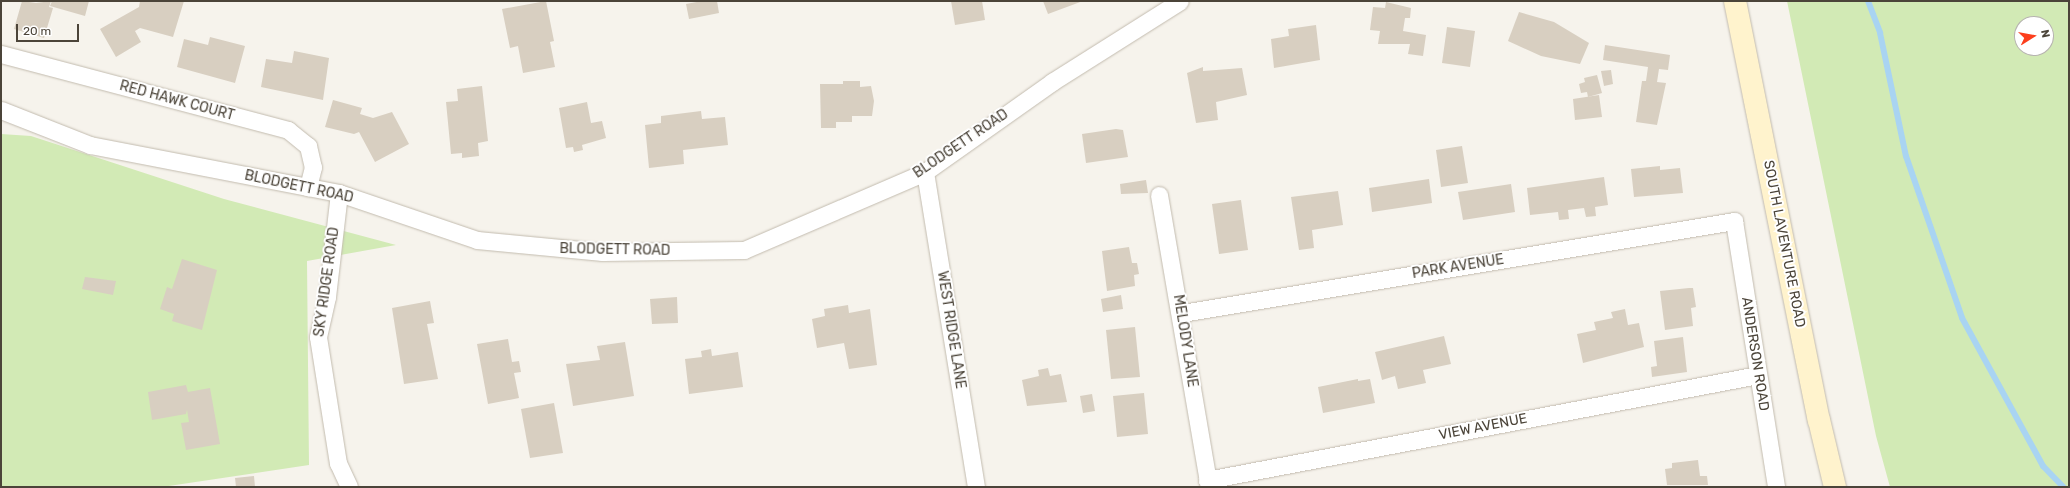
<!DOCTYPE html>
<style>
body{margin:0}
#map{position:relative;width:2070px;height:488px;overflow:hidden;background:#f6f3ec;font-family:Rubik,sans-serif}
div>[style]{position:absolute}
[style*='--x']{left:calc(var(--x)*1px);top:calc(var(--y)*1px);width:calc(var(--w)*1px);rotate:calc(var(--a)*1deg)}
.green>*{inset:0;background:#d2eab5}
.stream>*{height:6px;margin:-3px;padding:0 3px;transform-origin:3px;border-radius:3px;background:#a9d4f2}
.building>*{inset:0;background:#d8cfc1}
.roads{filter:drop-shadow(0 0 1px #c2bbae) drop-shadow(0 0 1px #c2bbae)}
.street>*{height:17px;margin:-8.5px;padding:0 8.5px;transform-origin:8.5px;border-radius:8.5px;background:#fff}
.secondary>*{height:22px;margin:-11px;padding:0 11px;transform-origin:11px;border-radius:11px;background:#fff3cd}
span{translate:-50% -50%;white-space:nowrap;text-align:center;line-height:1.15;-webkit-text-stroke:4px #fff;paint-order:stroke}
.street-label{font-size:14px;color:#4b4439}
.frame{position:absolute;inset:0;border:2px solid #4b4439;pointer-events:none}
.north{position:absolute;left:2014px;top:16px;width:40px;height:40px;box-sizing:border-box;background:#fff;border:1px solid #b7b4b0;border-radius:50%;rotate:79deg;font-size:11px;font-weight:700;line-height:16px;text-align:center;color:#4b4439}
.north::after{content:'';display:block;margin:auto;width:14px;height:18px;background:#fc3f1d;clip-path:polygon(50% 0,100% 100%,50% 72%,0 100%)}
.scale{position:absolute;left:16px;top:24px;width:63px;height:18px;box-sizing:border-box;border:2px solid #4b4439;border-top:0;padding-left:5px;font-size:12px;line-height:14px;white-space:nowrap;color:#4b4439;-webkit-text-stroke:3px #fff;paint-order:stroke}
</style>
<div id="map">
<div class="green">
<i style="clip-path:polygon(evenodd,1787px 1px,2069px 1px,2069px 487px,1890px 487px,1876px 436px,1787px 1px,2022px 24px,2046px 24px,2046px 48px,2022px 48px,2022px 24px)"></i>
<i style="clip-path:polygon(1px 134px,31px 136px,224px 199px,396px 245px,307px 261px,309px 465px,162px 487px,1px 487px)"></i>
</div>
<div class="stream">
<i style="--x:1868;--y:1;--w:34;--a:69"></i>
<i style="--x:1880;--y:33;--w:126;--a:78.1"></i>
<i style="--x:1906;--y:156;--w:171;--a:70.9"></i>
<i style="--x:1962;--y:318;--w:169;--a:61.3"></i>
<i style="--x:2043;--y:466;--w:29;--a:46"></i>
</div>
<div class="building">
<i style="clip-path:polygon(22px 1px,36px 3px,51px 1px,49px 7px,53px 8px,44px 38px,14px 29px)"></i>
<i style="clip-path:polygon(52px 1px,89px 1px,85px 16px,50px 6px)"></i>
<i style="clip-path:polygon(140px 1px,184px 1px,173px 37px,140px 28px,135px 31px,141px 42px,116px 57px,100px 29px,139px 7px)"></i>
<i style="clip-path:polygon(546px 1px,554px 41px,550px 42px,555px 67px,523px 73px,518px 46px,510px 48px,502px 9px)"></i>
<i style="clip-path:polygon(702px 1px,717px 1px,719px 13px,689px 19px,686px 4px)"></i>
<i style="clip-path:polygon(951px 1px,982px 1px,985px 20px,955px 25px)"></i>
<i style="clip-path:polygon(1043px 1px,1083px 1px,1048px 14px)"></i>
<i style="clip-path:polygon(1386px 2px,1411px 8px,1410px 18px,1405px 18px,1403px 31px,1426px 35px,1423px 56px,1408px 54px,1410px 44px,1378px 44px,1380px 31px,1370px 30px,1373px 7px,1385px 8px)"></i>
<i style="clip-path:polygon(1519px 12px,1554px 22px,1589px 43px,1580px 64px,1541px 56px,1508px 41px)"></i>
<i style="clip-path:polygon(1316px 25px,1320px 60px,1274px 68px,1271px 39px,1289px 36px,1288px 29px)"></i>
<i style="clip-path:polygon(1447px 27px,1475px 31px,1470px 67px,1442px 63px)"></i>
<i style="clip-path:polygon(210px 37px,245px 46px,235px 83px,177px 67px,184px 39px,208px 45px)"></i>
<i style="clip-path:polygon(1605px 45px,1670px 55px,1668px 70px,1659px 69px,1657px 82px,1666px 83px,1657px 125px,1636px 122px,1642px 81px,1646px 81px,1648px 67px,1603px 60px)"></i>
<i style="clip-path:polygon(294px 51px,329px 58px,323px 100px,261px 87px,266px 59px,292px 63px)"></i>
<i style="clip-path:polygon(1203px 67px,1203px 71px,1242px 68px,1247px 95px,1216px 102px,1218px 120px,1196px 123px,1187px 73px)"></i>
<i style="clip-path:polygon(1611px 70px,1613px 84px,1604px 86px,1601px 71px)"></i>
<i style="clip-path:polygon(1597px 75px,1602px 93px,1588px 97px,1587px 92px,1581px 93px,1579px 84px,1585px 82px,1584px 78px)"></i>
<i style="clip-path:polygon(843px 81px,860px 81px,860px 87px,871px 86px,874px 101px,872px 116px,852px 116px,852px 122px,836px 122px,836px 128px,821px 128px,820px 84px,843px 84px)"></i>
<i style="clip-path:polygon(482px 86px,488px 141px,478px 143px,479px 156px,462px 158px,462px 153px,451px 154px,446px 102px,458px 101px,457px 89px)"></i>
<i style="clip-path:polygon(1599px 95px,1602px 117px,1575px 120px,1573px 99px)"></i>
<i style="clip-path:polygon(333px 100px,362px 108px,360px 114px,373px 118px,392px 112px,409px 144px,375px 162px,359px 132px,354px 134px,325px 127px)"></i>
<i style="clip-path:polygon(587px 102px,591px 123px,602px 121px,606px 138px,582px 145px,583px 150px,574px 152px,573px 147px,566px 148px,559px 108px)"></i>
<i style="clip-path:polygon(701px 111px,702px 119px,725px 117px,728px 145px,683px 150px,684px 164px,649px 168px,645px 125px,661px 123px,661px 116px)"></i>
<i style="clip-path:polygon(1116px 129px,1123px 130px,1128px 157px,1086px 163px,1082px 134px)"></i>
<i style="clip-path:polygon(1462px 146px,1468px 183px,1441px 187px,1436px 150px)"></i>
<i style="clip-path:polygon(1660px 166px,1660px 170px,1680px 168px,1683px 193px,1634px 197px,1631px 169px)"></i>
<i style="clip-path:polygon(1604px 177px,1608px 205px,1595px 207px,1596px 216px,1586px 217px,1584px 208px,1568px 210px,1569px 219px,1559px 220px,1558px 212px,1530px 215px,1527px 188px)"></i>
<i style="clip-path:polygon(1429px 179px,1432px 203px,1372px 212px,1369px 188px)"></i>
<i style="clip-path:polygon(1146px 180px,1148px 193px,1121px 194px,1120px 184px)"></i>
<i style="clip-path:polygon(1511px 184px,1515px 212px,1463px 220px,1458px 192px)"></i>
<i style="clip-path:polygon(1338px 191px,1343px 225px,1312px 230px,1314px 248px,1299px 250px,1291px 197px)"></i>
<i style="clip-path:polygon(1241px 200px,1248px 250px,1219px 254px,1212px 204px)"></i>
<i style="clip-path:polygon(1129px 247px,1132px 263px,1137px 263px,1139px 274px,1134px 275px,1135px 286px,1107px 291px,1102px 251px)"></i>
<i style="clip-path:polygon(182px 259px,217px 270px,202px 330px,172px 321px,174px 314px,160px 309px,167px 287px,172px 289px)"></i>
<i style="clip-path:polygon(85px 277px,116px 281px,113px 295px,82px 289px)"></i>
<i style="clip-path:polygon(1689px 288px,1693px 288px,1696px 307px,1691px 308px,1693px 326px,1665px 330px,1660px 291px)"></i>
<i style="clip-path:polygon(1121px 295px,1123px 309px,1103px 312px,1101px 299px)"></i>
<i style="clip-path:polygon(677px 297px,678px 323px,652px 324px,650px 299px)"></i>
<i style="clip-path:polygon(430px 301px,434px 323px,427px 324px,438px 379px,404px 384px,392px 308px)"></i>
<i style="clip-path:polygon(848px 305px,849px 313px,870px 309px,877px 365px,849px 369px,844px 343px,817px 348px,812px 319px,825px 316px,824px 309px)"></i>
<i style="clip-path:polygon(1625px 309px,1628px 325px,1639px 323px,1644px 347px,1583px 363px,1577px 334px,1596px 330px,1594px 322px,1613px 318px,1611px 312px)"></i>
<i style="clip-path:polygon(1135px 327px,1140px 377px,1111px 379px,1106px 330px)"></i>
<i style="clip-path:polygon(1444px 336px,1451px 364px,1423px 370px,1426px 383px,1398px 389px,1395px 376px,1382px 380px,1375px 352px)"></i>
<i style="clip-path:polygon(1683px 337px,1687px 372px,1652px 377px,1651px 367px,1657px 366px,1654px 341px)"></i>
<i style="clip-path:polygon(508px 339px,512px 362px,519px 361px,521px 372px,514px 373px,519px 398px,488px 404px,477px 344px)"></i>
<i style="clip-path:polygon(625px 342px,634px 396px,573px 406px,566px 364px,600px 360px,597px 346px)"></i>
<i style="clip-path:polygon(711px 349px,712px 356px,738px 352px,743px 387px,689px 394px,685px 359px,702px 357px,701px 351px)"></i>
<i style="clip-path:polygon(1048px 368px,1050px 376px,1061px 374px,1067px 402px,1027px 406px,1022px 380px,1039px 376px,1038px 370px)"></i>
<i style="clip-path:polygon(1358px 379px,1358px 381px,1370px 379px,1375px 403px,1323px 413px,1318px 387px)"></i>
<i style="clip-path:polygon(186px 385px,188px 392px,210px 388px,220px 444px,186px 450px,181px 423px,189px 422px,187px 410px,186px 414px,152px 420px,148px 392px)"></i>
<i style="clip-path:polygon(1144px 393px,1148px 434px,1117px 437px,1113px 396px)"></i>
<i style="clip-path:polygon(1092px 394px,1095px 411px,1083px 413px,1080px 396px)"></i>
<i style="clip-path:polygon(554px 403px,563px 453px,530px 458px,521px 409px)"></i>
<i style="clip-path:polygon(1698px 460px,1700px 476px,1707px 476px,1708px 485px,1667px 485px,1665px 469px,1672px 468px,1672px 463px)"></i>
<i style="clip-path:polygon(254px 476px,255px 487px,236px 487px,235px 478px)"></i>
</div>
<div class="roads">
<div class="street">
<i style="--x:1;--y:54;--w:297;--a:14.8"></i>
<i style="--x:288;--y:130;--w:26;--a:39"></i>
<i style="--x:308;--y:146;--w:22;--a:77"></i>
<i style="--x:313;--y:167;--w:21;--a:104"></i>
<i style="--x:1;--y:110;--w:96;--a:21.5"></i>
<i style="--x:90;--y:145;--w:254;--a:10.9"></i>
<i style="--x:339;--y:193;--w:146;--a:18.8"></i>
<i style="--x:477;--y:240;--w:126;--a:5.5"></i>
<i style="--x:602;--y:252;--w:142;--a:-0.8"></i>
<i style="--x:744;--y:250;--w:197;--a:-23.3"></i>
<i style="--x:925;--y:172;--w:156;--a:-35.3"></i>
<i style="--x:1052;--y:82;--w:151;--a:-32.3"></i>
<i style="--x:925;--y:172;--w:319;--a:80.8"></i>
<i style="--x:339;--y:193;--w:105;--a:96.6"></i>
<i style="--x:327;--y:297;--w:41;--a:102.7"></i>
<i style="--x:318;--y:337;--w:128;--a:81"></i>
<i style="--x:338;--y:463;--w:26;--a:65"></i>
<i style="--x:1159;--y:195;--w:296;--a:80.3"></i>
<i style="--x:1182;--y:313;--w:560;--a:-9.46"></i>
<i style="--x:1734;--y:221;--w:269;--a:81"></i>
<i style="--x:1207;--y:480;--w:561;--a:-10.79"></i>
</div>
<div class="secondary">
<i style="--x:1735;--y:1;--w:427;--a:78.7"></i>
<i style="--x:1819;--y:420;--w:69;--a:76.6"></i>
</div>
</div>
<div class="street-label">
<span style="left:177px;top:101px;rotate:15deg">RED HAWK COURT</span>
<span style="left:961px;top:144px;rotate:-34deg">BLODGETT ROAD</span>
<span style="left:299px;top:187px;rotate:12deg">BLODGETT ROAD</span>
<span style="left:1784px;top:244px;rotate:79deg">SOUTH LAVENTURE ROAD</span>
<span style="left:615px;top:250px;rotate:1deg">BLODGETT ROAD</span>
<span style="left:1458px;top:267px;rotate:-9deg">PARK AVENUE</span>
<span style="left:327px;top:282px;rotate:-82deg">SKY RIDGE ROAD</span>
<span style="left:951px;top:330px;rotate:81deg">WEST RIDGE LANE</span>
<span style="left:1185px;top:341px;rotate:81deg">MELODY LANE</span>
<span style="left:1755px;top:354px;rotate:81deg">ANDERSON ROAD</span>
<span style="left:1483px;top:427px;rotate:-11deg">VIEW AVENUE</span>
</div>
<div class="frame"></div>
<div class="north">N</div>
<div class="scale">20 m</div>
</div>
